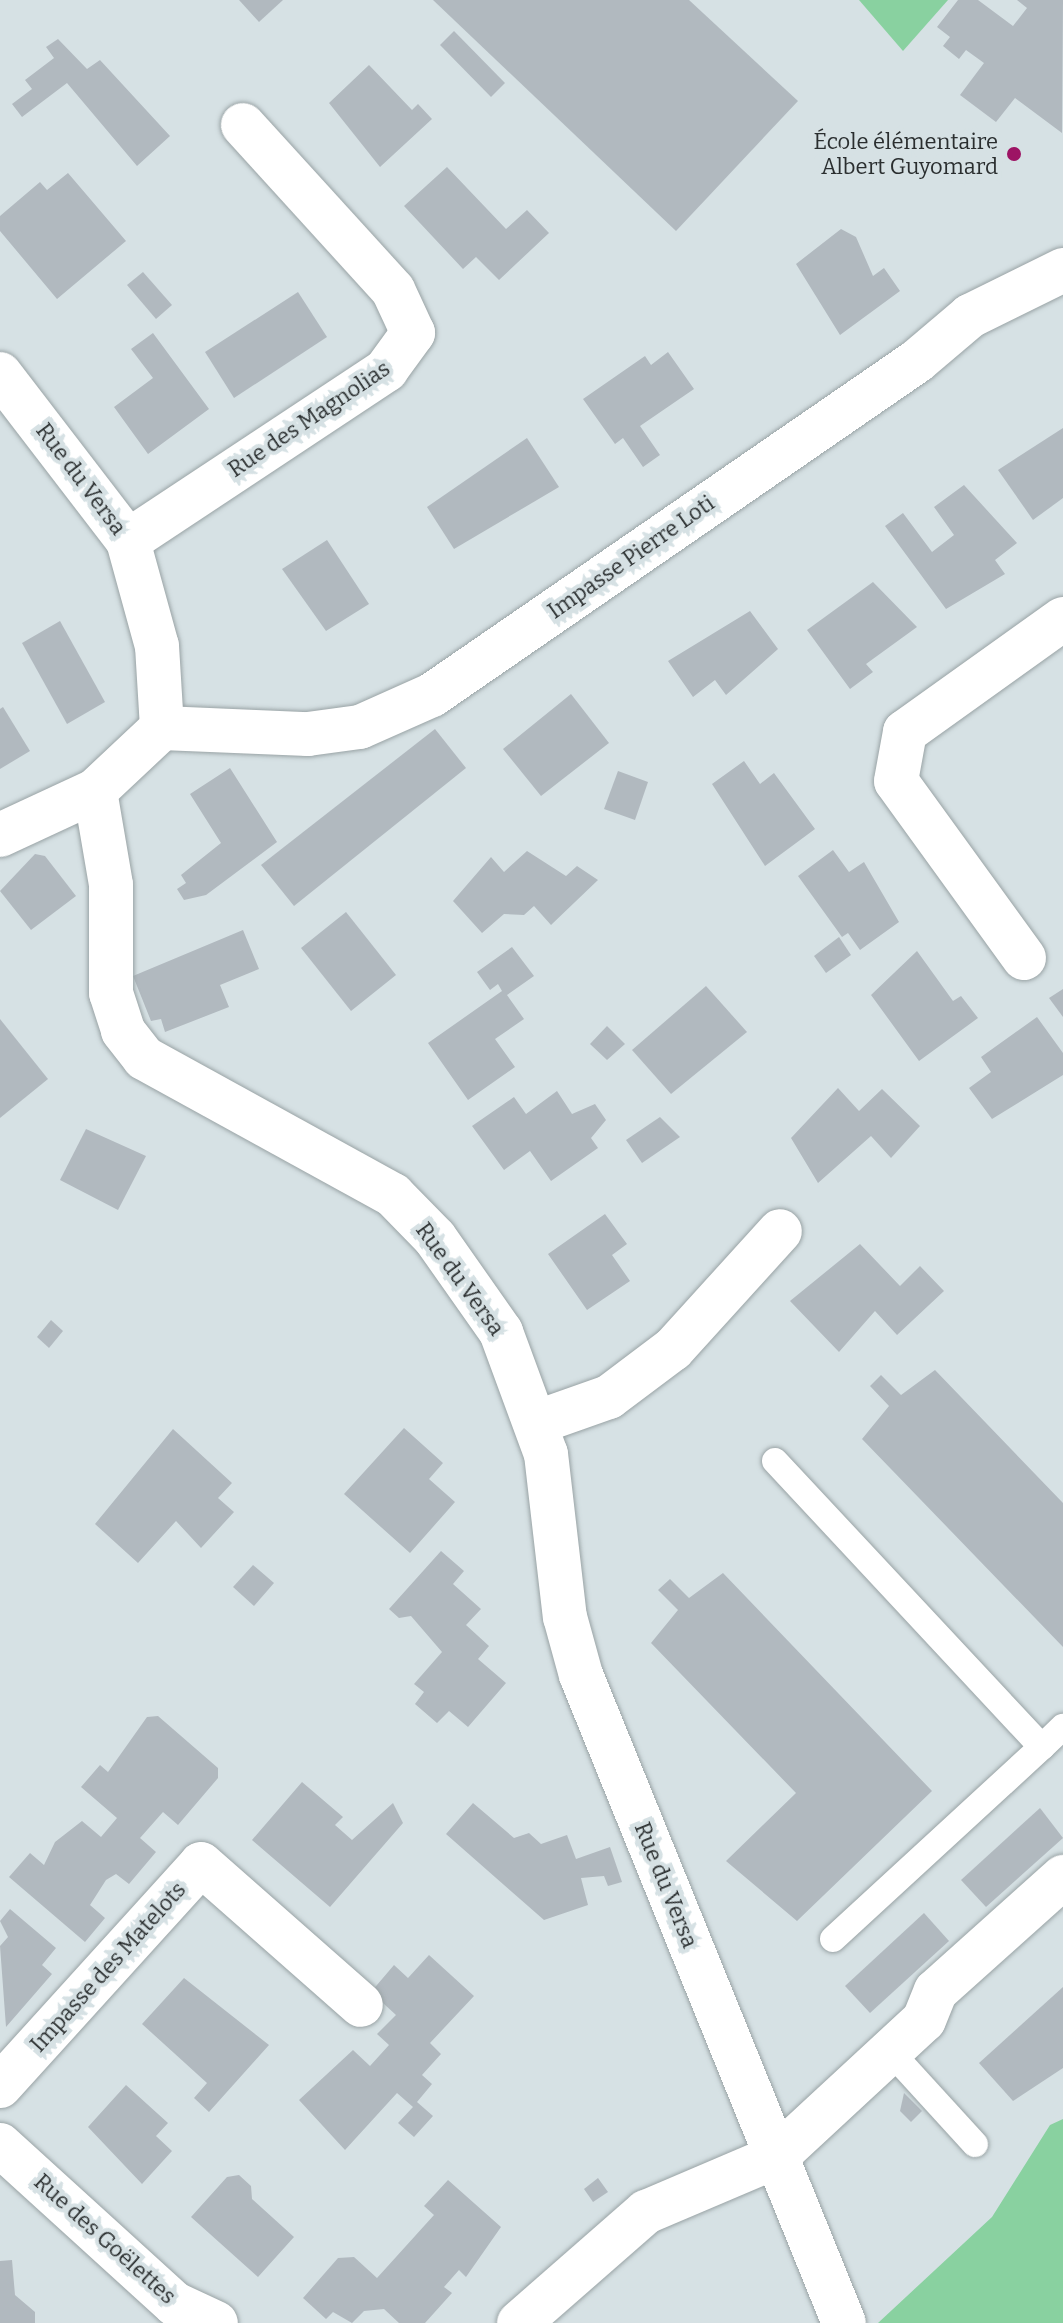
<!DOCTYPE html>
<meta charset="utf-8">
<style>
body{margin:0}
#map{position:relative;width:1063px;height:2323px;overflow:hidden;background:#d6e1e4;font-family:Bitter,serif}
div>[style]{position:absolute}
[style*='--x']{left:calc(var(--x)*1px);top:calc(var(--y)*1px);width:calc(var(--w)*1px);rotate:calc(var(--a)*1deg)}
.green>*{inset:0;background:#89d1a0}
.building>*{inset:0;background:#b1b9bf}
.roads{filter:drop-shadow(0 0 2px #99a3a5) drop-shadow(0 0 2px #99a3a5)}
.service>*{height:26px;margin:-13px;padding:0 13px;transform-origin:13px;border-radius:13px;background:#fff}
.minor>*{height:44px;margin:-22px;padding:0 22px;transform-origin:22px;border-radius:22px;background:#fff}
.dots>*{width:22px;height:22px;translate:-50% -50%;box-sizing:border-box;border:4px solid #d6e1e4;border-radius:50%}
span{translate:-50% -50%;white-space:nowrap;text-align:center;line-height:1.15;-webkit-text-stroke:8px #d6e1e4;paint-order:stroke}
.poi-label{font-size:22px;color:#2a2e2f}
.right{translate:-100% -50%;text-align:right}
.street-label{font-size:22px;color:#2a2e2f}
</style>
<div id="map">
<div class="green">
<i style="clip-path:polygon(859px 0,948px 0,903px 51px)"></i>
<i style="clip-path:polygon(1063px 2119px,1063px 2323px,878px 2323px,992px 2217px,1050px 2125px)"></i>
</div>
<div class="building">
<i style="clip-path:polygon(239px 0,283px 0,259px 22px)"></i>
<i style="clip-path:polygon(433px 0,689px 0,798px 101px,676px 231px)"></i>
<i style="clip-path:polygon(958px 0,978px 0,1013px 26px,1027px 8px,1017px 0,1063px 0,1062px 133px,1015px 98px,996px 122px,960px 95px,984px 63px,966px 50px,959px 59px,943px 46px,950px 37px,937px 27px)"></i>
<i style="clip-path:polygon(454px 31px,505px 83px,491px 97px,440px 45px)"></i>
<i style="clip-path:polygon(58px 39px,87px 69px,100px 60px,170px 136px,137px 166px,67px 83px,22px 117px,12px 104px,32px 89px,25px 80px,54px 58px,46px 47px)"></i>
<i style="clip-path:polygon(369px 65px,412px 110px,418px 104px,432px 119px,380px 167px,329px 103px)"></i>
<i style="clip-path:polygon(447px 167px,506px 229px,527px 210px,549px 233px,499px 280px,476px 257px,463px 269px,404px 206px)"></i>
<i style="clip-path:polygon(68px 173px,126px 241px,57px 299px,0 231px,0 216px,40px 182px,47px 190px)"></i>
<i style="clip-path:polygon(841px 229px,856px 237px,873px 276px,884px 268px,900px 291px,840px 335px,796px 264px)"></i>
<i style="clip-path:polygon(143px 272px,172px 305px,156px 319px,127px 285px)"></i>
<i style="clip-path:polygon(298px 292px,327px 337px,234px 398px,205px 352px)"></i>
<i style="clip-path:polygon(153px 333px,209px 409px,148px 454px,114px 407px,153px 378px,131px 349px)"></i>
<i style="clip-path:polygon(668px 352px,694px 389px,640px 426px,660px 455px,643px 467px,623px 438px,615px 444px,583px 399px,645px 356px,651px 365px)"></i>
<i style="clip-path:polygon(1063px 428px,1063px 498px,1033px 520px,998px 470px)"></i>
<i style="clip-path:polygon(527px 438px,559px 487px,454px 549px,427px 507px)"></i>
<i style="clip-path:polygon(964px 485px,1017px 543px,995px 560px,1005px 574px,946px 609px,885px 526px,903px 513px,932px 552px,954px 535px,934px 507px)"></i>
<i style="clip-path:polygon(327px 540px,369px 604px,326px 631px,282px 569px)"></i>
<i style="clip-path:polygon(873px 582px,917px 627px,866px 664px,873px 672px,850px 689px,807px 630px)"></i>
<i style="clip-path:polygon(750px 611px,778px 649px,726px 695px,715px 680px,693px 697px,668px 661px)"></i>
<i style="clip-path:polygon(60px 621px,105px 702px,67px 724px,22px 643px)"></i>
<i style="clip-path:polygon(571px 694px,609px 743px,541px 796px,503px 749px)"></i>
<i style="clip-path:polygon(3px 707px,30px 751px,0 769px,0 709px)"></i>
<i style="clip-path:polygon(435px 729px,466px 768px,294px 906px,261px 865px)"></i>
<i style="clip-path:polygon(744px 761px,760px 784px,774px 773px,815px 829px,765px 866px,712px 784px)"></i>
<i style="clip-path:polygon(230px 768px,277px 842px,206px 895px,184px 900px,177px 889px,186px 883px,181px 875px,221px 843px,190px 794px)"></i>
<i style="clip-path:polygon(618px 771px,648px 782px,635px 820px,604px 809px)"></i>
<i style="clip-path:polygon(833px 850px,849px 872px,864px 862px,899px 922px,860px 950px,848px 933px,842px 937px,798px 876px)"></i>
<i style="clip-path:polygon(527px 851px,566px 876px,577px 866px,598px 880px,551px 925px,534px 906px,524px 915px,504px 914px,482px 933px,453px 901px,491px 857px,504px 872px)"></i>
<i style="clip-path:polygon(35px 854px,45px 856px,76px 896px,31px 930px,0 891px)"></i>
<i style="clip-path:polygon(346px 912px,396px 975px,351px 1011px,301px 948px)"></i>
<i style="clip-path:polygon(243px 930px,259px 969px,220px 985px,229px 1007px,165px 1032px,161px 1019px,151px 1021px,133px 976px)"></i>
<i style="clip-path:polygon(839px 937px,851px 955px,826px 973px,814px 956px)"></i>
<i style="clip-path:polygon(512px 947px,534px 976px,507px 995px,524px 1019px,495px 1039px,515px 1067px,468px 1100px,428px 1043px,502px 991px,498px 984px,490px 990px,477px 972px)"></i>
<i style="clip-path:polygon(917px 951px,953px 1001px,961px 996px,978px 1018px,919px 1061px,871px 995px)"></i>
<i style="clip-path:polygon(706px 986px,747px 1032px,671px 1094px,632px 1050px)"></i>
<i style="clip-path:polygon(1063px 989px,1063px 1017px,1049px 998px)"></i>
<i style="clip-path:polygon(1037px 1017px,1063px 1053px,1063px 1075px,992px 1119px,969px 1088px,991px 1072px,981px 1057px)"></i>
<i style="clip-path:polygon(0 1019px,48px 1079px,0 1118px)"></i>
<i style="clip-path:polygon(607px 1026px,625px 1044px,607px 1060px,590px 1044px)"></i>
<i style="clip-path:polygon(838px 1088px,859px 1111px,882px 1089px,920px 1126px,891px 1158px,871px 1136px,818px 1183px,791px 1138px)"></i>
<i style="clip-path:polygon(557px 1091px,572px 1114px,595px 1104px,606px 1120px,591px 1138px,598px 1148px,551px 1181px,530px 1151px,504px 1170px,472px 1126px,514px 1097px,526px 1114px)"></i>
<i style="clip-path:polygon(660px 1117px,680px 1137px,642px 1163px,626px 1140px)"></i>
<i style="clip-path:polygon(86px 1129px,146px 1156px,118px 1210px,60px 1180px)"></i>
<i style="clip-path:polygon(605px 1214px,627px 1244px,612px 1255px,630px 1281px,587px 1310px,548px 1254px)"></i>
<i style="clip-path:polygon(860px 1244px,900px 1286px,920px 1266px,944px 1291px,897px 1335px,875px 1311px,839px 1352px,790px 1301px)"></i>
<i style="clip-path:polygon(51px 1320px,63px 1331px,49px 1348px,37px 1337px)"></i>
<i style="clip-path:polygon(935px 1370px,1063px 1503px,1063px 1647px,862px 1439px,889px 1406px,870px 1386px,881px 1375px,901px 1395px)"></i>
<i style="clip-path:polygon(404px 1428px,443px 1463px,429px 1479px,455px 1502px,410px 1553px,344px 1494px)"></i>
<i style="clip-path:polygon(173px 1429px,232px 1483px,218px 1498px,234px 1512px,201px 1548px,176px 1521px,138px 1563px,95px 1524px)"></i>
<i style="clip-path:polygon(441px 1551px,464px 1571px,453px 1584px,481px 1609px,466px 1625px,489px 1646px,478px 1659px,506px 1683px,468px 1727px,449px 1711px,437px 1723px,415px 1704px,424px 1692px,414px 1684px,442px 1652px,411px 1616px,399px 1618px,389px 1609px)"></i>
<i style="clip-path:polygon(253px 1565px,274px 1583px,254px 1606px,233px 1587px)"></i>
<i style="clip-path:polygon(723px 1573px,932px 1791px,797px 1921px,726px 1861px,796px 1793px,651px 1643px,678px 1610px,658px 1590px,670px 1579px,689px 1598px)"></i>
<i style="clip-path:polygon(158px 1716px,218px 1768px,218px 1778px,178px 1825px,163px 1812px,140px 1838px,156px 1852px,129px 1884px,116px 1874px,106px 1880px,90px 1905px,105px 1918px,85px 1942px,9px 1877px,30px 1853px,44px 1865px,55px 1842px,82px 1821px,101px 1837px,117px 1818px,81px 1787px,100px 1765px,108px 1772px,147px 1717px)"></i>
<i style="clip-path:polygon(302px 1782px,343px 1817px,335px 1825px,352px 1840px,393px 1803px,403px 1823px,330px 1907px,252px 1840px)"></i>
<i style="clip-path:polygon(473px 1803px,514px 1838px,529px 1833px,541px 1844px,567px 1835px,576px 1859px,610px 1847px,622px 1882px,608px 1886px,604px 1876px,581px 1878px,588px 1905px,544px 1920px,446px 1834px)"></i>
<i style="clip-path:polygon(1040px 1808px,1063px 1838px,986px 1907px,961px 1880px)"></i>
<i style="clip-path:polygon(10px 1909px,56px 1948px,42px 1965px,52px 1974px,6px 2027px,0 1946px,8px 1937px,0 1921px)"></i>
<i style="clip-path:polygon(924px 1913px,949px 1941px,870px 2013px,845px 1986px)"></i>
<i style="clip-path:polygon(429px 1955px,474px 1996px,430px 2043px,441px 2054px,422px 2075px,432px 2084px,417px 2102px,433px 2116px,414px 2137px,398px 2123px,413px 2107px,397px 2093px,345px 2150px,299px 2100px,353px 2050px,370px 2066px,389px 2045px,377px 2034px,396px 2015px,371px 1992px,394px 1965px,408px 1978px)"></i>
<i style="clip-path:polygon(184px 1978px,269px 2045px,209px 2112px,194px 2098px,207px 2083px,142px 2024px)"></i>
<i style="clip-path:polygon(1063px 1987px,1063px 2068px,1013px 2101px,979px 2063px)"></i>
<i style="clip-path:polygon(126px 2085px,168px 2123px,156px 2136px,172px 2151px,142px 2184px,88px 2127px)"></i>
<i style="clip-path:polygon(904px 2093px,922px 2111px,911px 2122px,900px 2111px)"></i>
<i style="clip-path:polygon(239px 2175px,251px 2186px,252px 2199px,294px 2237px,258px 2277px,191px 2217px,227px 2177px)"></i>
<i style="clip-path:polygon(598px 2178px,608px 2192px,593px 2202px,584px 2189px)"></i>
<i style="clip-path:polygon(448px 2180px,501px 2227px,466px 2277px,459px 2270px,444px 2287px,452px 2293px,425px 2323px,399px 2323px,384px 2309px,364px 2311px,352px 2323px,333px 2312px,326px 2319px,303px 2298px,338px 2258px,354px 2257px,377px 2278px,434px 2215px,424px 2206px)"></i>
<i style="clip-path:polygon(12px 2260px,15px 2295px,35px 2312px,35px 2323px,0 2323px,0 2261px)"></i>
</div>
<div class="roads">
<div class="service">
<i style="--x:775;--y:1461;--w:391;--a:47"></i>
<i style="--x:1042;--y:1747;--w:29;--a:-44"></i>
<i style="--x:833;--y:1939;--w:284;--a:-42.6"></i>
<i style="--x:890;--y:2051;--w:126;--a:47.6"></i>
</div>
<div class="minor">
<i style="--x:0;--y:374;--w:210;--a:52.5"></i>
<i style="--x:128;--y:541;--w:109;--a:74.6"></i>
<i style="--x:157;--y:646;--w:82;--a:86.5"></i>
<i style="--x:162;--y:728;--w:92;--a:136.8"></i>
<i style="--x:95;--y:791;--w:95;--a:80.3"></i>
<i style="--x:111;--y:885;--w:108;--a:90"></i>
<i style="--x:111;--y:993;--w:40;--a:72"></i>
<i style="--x:123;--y:1031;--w:34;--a:52"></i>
<i style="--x:144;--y:1058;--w:284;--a:28.8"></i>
<i style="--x:393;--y:1195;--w:60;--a:45.7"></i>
<i style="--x:435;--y:1238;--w:115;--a:54.9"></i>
<i style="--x:501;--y:1332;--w:130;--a:69.8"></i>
<i style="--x:546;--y:1454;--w:164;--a:83.4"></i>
<i style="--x:565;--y:1617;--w:60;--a:74.6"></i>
<i style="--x:581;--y:1675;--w:699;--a:67.91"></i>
<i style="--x:128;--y:541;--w:310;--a:-33.5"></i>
<i style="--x:386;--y:370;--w:46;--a:-53.9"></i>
<i style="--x:413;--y:333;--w:47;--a:-114.9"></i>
<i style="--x:393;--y:290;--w:223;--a:-132.3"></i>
<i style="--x:162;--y:728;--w:146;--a:2.4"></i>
<i style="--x:308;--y:734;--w:52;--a:-7.7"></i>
<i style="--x:360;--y:727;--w:79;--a:-24"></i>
<i style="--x:432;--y:695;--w:589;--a:-34.55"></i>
<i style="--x:917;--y:361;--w:70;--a:-40.3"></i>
<i style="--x:970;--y:316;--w:104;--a:-26.3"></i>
<i style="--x:0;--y:835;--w:105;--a:-24.9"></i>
<i style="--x:1024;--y:958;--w:218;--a:-125.9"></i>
<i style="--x:896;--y:781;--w:50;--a:-79.6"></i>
<i style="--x:905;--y:732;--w:194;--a:-35.6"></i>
<i style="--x:538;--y:1422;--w:75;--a:-19.4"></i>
<i style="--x:609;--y:1397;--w:80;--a:-36.9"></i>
<i style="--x:673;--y:1349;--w:159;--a:-47.8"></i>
<i style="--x:0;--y:2086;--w:299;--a:-47.8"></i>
<i style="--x:201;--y:1864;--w:213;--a:41.4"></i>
<i style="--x:0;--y:2145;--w:236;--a:42.3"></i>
<i style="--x:175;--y:2304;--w:45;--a:24.9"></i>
<i style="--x:519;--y:2323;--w:169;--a:-41.2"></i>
<i style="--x:646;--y:2212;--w:142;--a:-23.1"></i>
<i style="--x:777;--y:2156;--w:200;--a:-42.8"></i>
<i style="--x:924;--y:2020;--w:31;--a:-68"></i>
<i style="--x:936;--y:1991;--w:171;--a:-41.9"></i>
</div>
</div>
<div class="dots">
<i style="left:1014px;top:154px;background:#9d1464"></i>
</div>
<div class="poi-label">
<span class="right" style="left:998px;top:154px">École élémentaire<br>Albert Guyomard</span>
</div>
<div class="street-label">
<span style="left:309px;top:419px;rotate:-34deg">Rue des Magnolias</span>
<span style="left:81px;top:479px;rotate:53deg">Rue du Versa</span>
<span style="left:631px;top:557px;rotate:-35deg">Impasse Pierre Loti</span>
<span style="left:460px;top:1279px;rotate:54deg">Rue du Versa</span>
<span style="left:666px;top:1885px;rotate:68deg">Rue du Versa</span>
<span style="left:108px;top:1967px;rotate:-48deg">Impasse des Matelots</span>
<span style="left:105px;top:2239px;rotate:42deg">Rue des Goëlettes</span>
</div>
</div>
